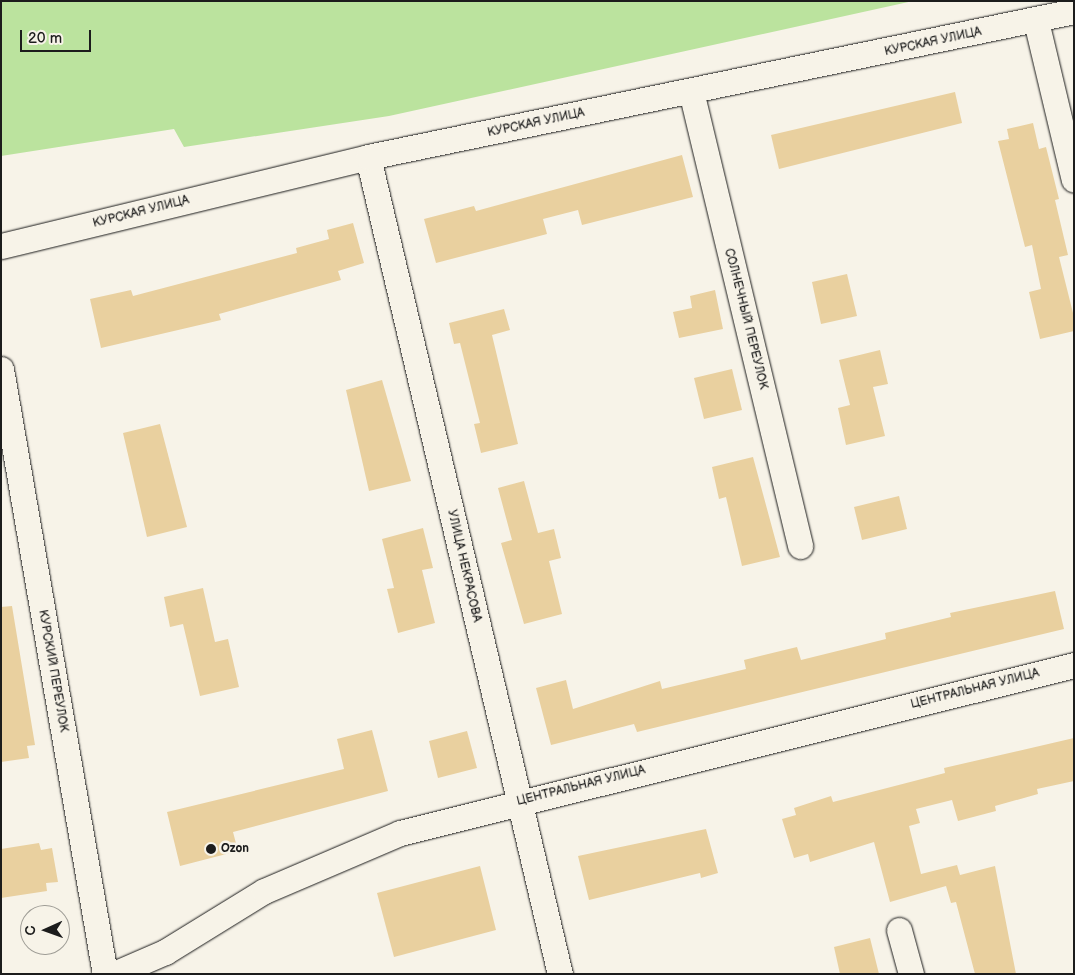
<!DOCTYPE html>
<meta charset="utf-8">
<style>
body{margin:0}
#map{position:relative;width:1075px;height:975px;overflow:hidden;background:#f7f3e8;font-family:"Balsamiq Sans",sans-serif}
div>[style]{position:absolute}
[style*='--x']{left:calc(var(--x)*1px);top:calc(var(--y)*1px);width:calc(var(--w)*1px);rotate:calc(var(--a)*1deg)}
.green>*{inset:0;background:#bbe39e}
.building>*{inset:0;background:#e9d09f}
.roads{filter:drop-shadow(0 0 1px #1c1c1c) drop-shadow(0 0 1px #1c1c1c)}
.minor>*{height:25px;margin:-12.5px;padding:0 12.5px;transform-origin:12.5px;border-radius:12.5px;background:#f7f3e8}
.dots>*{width:14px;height:14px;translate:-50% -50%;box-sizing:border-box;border:2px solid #f7f3e8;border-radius:50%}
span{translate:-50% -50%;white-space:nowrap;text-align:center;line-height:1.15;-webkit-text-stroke:5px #f7f3e8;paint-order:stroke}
.street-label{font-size:12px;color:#1c1c1c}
.poi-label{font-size:12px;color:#1c1c1c;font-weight:700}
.left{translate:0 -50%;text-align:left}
.frame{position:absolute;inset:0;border:2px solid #1c1c1c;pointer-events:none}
.north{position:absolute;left:20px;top:905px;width:50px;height:50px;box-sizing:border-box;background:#f7f3e8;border:1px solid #9f9d96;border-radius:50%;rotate:268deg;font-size:14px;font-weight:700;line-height:20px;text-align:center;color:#1c1c1c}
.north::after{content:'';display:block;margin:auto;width:18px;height:22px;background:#1c1c1c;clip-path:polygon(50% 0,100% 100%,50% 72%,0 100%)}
.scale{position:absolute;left:20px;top:30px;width:71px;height:22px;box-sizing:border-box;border:2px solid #1c1c1c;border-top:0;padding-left:6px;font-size:15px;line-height:18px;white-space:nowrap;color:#1c1c1c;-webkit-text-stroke:4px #f7f3e8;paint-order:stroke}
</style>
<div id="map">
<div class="green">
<i style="clip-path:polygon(1px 1px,913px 1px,389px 116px,184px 147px,174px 129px,1px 156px)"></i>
</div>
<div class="building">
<i style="clip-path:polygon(955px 92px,962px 123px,779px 169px,771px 135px)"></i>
<i style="clip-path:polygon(1033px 123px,1039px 149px,1046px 147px,1059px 199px,1055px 200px,1068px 255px,1059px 257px,1074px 317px,1074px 331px,1040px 339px,1029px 292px,1041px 289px,1032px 245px,1025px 247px,998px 141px,1009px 139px,1007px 129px)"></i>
<i style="clip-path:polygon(682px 155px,693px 197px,582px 225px,578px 210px,543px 219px,547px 234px,436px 263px,424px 219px,474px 206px,476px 211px)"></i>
<i style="clip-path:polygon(353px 223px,364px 263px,338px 271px,341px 280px,219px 314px,221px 320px,101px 348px,90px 299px,131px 290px,133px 296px,297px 253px,296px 248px,329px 239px,327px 230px)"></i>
<i style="clip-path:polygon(847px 274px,857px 316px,821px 324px,812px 282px)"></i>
<i style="clip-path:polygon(715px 290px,723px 329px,679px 338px,673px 312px,692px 308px,690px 296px)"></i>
<i style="clip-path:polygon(504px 309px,510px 330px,492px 335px,518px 444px,481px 453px,474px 424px,480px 423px,460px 343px,454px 344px,449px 323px)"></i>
<i style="clip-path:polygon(880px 350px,888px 384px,873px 387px,885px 436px,846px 445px,838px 408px,850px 405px,839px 360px)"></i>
<i style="clip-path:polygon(732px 369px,742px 410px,704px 419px,694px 378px)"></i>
<i style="clip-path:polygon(382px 380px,411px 481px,369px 491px,346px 390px)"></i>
<i style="clip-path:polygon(160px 424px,187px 527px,147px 537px,123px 433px)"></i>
<i style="clip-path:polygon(753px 457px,780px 557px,742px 566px,726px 497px,719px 499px,712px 467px)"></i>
<i style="clip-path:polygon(524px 481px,538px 533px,554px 529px,561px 558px,549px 561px,562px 614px,524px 624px,501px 543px,512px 540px,498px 488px)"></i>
<i style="clip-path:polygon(899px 496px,907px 529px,862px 540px,854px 507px)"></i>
<i style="clip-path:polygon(423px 528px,433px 568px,422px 570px,435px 623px,398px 633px,387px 589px,394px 588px,382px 539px)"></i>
<i style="clip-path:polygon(203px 588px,215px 642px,228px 639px,239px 687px,200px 696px,183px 624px,170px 627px,164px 597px)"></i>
<i style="clip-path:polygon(1055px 591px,1064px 629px,637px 732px,634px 724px,551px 745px,536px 688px,566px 680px,573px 709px,660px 681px,662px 689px,746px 669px,744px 660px,797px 647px,801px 660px,886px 639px,885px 633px,951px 617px,950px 613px)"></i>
<i style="clip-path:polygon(12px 606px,35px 745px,27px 746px,29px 758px,1px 762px,1px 607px)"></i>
<i style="clip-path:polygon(372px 730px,388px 791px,233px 832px,238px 851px,180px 866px,167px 812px,344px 769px,337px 739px)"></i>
<i style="clip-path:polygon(467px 731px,477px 768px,438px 778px,429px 741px)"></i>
<i style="clip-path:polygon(1074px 738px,1074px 781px,1037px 789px,1038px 794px,995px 806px,996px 811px,958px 821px,952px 800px,916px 809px,920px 823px,909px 826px,921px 874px,957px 865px,960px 875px,995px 866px,1016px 974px,975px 974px,956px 902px,951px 903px,946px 886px,890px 902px,874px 842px,810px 862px,808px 854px,794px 858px,782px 819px,796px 815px,794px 808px,831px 796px,833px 802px,945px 773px,944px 768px)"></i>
<i style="clip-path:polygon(706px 829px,718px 873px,701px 878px,700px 873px,589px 900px,578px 856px)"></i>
<i style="clip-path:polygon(39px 843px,41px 850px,52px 848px,58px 882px,46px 883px,47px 891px,1px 898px,1px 849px)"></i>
<i style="clip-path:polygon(480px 866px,496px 930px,394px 957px,377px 893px)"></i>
<i style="clip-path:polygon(870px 938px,879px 974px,840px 974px,834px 947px)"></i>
</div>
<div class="roads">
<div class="minor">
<i style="--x:1036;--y:21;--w:163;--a:76.6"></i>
<i style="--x:691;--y:91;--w:468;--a:76.5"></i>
<i style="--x:368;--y:157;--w:839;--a:76.78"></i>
<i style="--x:1;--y:246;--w:378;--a:-13.6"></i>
<i style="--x:368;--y:157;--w:721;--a:-11.68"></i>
<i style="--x:1;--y:369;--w:614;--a:80.25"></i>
<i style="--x:899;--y:930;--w:46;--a:74.7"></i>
<i style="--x:114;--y:974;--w:56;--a:-23.3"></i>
<i style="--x:165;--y:952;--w:116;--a:-31.6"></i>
<i style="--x:264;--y:891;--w:148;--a:-23.1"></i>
<i style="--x:400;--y:833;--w:695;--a:-14"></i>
</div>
</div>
<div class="dots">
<i style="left:211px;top:849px;background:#1c1c1c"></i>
</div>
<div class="street-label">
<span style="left:933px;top:42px;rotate:-12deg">КУРСКАЯ УЛИЦА</span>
<span style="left:536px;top:123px;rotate:-12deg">КУРСКАЯ УЛИЦА</span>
<span style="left:141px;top:212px;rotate:-14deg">КУРСКАЯ УЛИЦА</span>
<span style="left:746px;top:319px;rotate:76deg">СОЛНЕЧНЫЙ ПЕРЕУЛОК</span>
<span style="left:464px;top:566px;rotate:77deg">УЛИЦА НЕКРАСОВА</span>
<span style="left:53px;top:671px;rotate:80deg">КУРСКИЙ ПЕРЕУЛОК</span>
<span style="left:975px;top:689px;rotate:-14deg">ЦЕНТРАЛЬНАЯ УЛИЦА</span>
<span style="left:581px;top:786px;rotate:-14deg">ЦЕНТРАЛЬНАЯ УЛИЦА</span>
</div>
<div class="poi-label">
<span class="left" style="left:221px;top:849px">Ozon</span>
</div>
<div class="frame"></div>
<div class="north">С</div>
<div class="scale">20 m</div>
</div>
